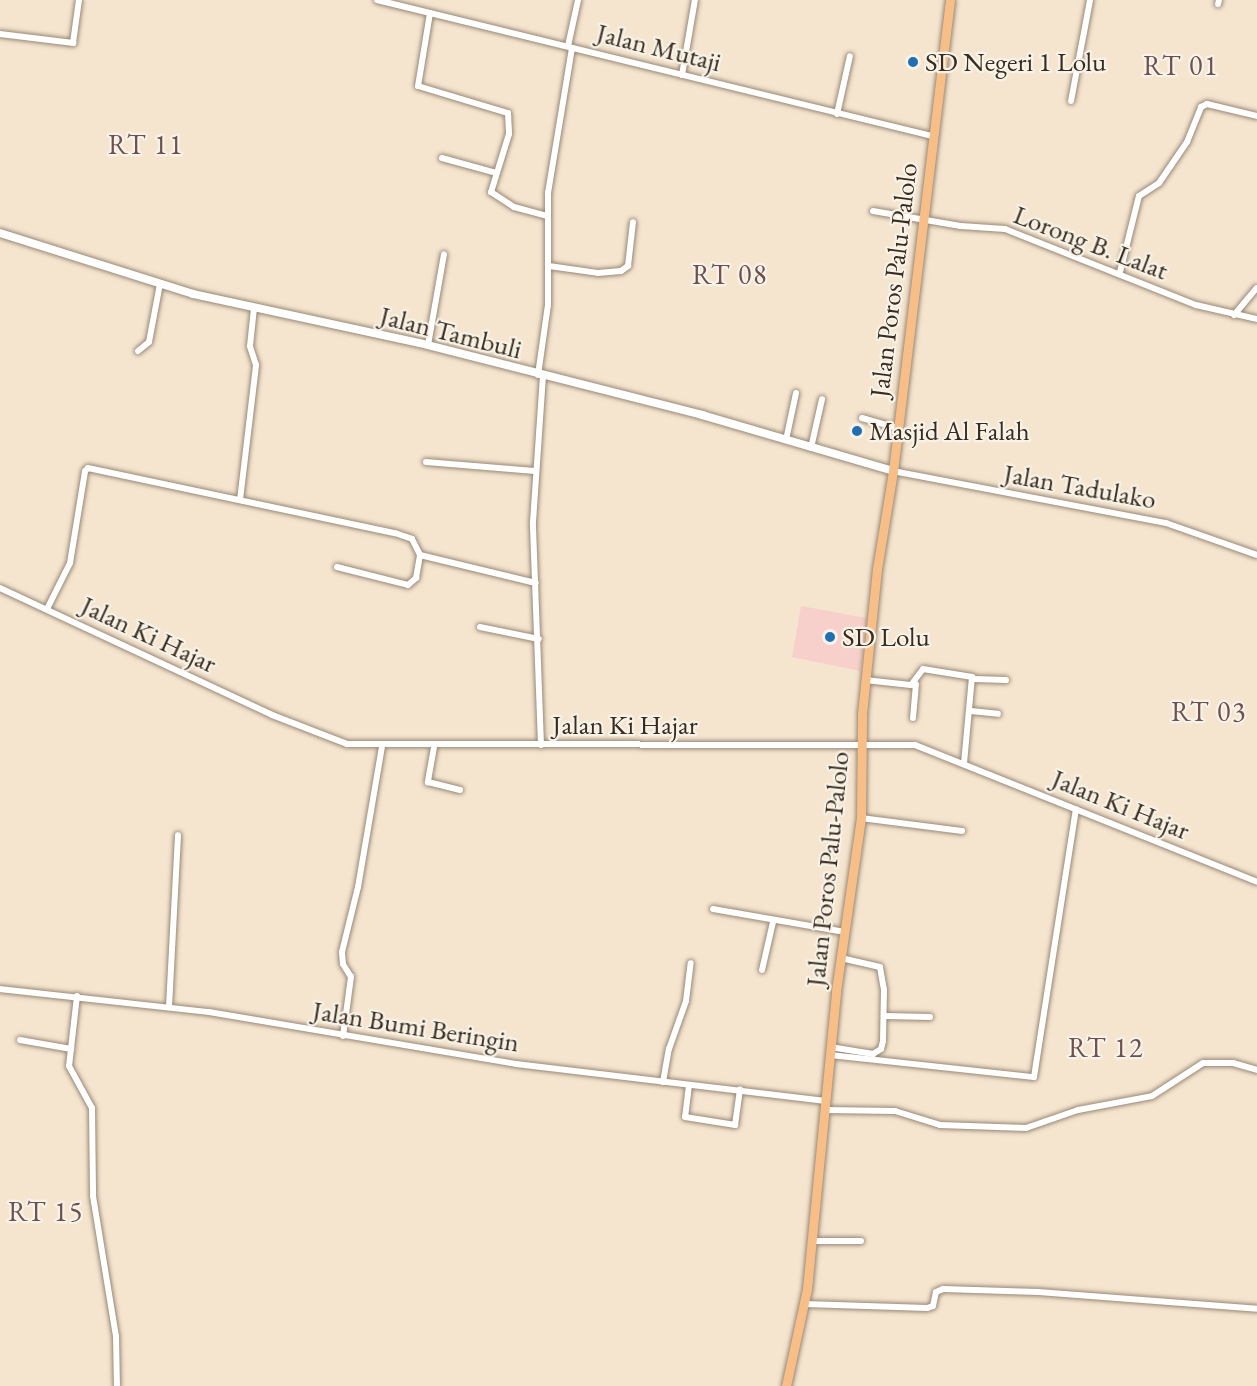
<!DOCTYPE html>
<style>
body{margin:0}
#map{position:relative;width:1257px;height:1386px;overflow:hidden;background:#f5e5cf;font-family:"EB Garamond",serif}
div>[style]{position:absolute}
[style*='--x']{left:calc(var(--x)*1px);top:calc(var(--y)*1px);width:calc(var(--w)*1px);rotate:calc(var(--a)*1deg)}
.built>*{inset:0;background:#f7d0cb}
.roads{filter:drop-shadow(0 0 2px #988876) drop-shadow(0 0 2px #988876)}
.minor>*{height:6px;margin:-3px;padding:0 3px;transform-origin:3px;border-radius:3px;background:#fff}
.tertiary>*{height:8px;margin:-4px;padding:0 4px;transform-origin:4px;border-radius:4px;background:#fff}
.primary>*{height:9px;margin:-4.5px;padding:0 4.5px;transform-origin:4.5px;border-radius:4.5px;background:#f7be87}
.dots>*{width:16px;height:16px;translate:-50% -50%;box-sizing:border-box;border:3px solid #f7f3e8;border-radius:50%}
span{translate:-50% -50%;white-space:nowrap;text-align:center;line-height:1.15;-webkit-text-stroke:4.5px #f7f3e8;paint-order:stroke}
.street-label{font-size:27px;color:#3b2a1e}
.poi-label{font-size:27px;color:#3b2a1e}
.left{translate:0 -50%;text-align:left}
.neighbourhood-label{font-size:28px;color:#704f50;letter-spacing:1.5px}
</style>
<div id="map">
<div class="built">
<i style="clip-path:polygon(801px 606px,867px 618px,860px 671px,792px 657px)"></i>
</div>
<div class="roads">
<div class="minor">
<i style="--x:377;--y:0;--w:571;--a:13.77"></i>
<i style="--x:1218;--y:4;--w:4;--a:-76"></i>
<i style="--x:430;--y:13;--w:74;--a:99.3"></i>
<i style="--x:418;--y:86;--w:94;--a:16.7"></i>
<i style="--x:508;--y:113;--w:21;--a:87"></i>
<i style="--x:509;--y:134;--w:61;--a:107.2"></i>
<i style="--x:491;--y:192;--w:27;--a:33"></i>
<i style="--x:514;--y:207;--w:35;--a:15"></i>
<i style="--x:0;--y:34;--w:74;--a:7"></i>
<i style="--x:73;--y:43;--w:43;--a:-82.1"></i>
<i style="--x:568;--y:46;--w:47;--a:-77.7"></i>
<i style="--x:682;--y:75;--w:76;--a:-80.2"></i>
<i style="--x:1071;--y:101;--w:103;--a:-79.3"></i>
<i style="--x:837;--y:114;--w:59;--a:-77.4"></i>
<i style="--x:442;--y:158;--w:56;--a:15.5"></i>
<i style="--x:873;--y:211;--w:89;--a:9.7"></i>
<i style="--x:961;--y:226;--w:44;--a:3.9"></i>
<i style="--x:1005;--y:229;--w:206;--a:21.7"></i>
<i style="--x:1196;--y:305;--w:63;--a:12.9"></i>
<i style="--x:549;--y:266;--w:49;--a:8.1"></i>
<i style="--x:598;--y:273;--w:23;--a:-5"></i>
<i style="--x:621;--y:271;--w:9;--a:-36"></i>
<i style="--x:628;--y:266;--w:44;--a:-83.5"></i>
<i style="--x:1120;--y:272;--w:78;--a:-76"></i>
<i style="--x:1139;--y:196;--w:24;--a:-33"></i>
<i style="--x:1159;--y:183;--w:50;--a:-55.7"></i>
<i style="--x:1187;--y:142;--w:38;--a:-68"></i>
<i style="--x:1201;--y:107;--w:7;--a:-27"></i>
<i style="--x:1207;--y:104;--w:51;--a:13.5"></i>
<i style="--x:1234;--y:315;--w:35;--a:-50"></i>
<i style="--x:428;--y:345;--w:92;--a:-80"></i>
<i style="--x:138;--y:351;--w:14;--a:-39"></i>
<i style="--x:149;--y:342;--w:59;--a:-79.3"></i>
<i style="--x:538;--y:375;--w:71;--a:-81.9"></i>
<i style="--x:548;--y:305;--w:112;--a:-90"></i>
<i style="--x:548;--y:193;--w:147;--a:-80.6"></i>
<i style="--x:862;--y:418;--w:37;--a:16"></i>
<i style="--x:786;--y:440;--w:48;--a:-78"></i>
<i style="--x:811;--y:448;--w:50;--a:-77.3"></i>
<i style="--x:426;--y:462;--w:109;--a:4.7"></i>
<i style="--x:893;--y:471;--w:278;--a:10.8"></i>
<i style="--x:1166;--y:523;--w:96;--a:19.4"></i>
<i style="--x:240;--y:500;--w:136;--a:-83.2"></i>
<i style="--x:256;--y:365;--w:20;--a:-108"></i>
<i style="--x:250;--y:346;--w:37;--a:-84"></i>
<i style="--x:337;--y:567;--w:73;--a:14.2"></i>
<i style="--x:408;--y:585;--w:11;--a:-41"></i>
<i style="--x:416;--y:578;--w:23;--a:-80"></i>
<i style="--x:0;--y:588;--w:300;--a:25"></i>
<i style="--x:272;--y:715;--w:80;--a:21.1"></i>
<i style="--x:347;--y:744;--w:568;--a:0.1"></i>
<i style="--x:915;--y:745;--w:368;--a:21.8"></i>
<i style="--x:47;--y:609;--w:51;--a:-63.4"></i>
<i style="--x:70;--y:563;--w:93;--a:-80.7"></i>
<i style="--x:85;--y:471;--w:4;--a:-45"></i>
<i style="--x:88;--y:468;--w:314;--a:12"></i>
<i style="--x:395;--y:533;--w:18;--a:19"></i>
<i style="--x:412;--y:539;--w:18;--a:63"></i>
<i style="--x:420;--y:555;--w:119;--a:13.6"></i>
<i style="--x:480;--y:627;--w:60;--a:11.5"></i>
<i style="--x:974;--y:679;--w:32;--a:2"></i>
<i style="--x:865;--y:680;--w:46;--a:6.2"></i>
<i style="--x:911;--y:685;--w:20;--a:-53"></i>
<i style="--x:923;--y:669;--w:50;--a:9.3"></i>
<i style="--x:972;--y:677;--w:86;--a:95.3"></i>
<i style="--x:971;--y:711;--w:27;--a:6"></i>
<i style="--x:913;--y:718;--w:34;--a:-85"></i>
<i style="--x:541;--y:745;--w:223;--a:-92.1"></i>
<i style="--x:533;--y:522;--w:146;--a:-86.1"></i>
<i style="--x:434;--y:747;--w:36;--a:100"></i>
<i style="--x:428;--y:782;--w:33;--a:14"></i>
<i style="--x:861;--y:818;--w:102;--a:7.3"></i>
<i style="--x:713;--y:909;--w:134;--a:9.9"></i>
<i style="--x:762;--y:970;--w:49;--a:-77.1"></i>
<i style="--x:0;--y:989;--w:210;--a:6.3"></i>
<i style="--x:209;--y:1012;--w:311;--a:9.6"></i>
<i style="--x:516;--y:1064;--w:312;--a:6.8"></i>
<i style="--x:77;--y:996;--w:70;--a:96.5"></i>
<i style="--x:69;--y:1066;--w:48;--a:61.3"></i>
<i style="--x:92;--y:1108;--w:88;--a:89.3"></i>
<i style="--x:93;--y:1196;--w:142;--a:80.7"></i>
<i style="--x:116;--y:1336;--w:50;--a:88.9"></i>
<i style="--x:169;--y:1007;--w:172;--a:-87"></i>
<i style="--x:885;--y:1016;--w:45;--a:1.3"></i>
<i style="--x:343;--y:1036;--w:60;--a:-82.3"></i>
<i style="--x:351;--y:977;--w:15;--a:-122"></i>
<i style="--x:343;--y:964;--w:12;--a:-95"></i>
<i style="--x:342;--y:952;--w:67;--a:-76.2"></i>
<i style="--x:358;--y:887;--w:142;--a:-80.3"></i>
<i style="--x:20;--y:1040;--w:52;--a:10"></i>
<i style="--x:830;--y:1047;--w:44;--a:9.2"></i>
<i style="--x:873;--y:1054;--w:9;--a:-32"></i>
<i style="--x:881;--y:1049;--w:8;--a:-76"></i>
<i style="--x:883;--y:1041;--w:51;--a:-88.9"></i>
<i style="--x:884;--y:990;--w:23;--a:-100"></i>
<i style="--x:880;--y:967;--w:40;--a:-167"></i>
<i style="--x:830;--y:1055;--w:205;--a:6.2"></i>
<i style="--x:1034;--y:1077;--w:271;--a:-81.1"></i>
<i style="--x:663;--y:1082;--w:34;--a:-80"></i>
<i style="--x:669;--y:1049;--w:51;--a:-70.5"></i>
<i style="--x:686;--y:1001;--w:38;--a:-83"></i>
<i style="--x:689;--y:1085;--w:32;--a:97"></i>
<i style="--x:685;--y:1117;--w:51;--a:9.1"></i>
<i style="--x:735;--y:1125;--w:36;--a:-82"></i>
<i style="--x:825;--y:1110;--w:70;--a:0.8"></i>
<i style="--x:895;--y:1111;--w:47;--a:17.3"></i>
<i style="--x:940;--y:1125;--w:86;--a:2"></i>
<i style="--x:1026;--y:1128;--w:55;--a:-19.1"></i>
<i style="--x:1078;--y:1110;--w:75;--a:-10.7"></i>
<i style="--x:1152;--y:1096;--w:61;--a:-32.9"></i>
<i style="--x:1203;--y:1063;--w:30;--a:0"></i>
<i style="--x:1233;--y:1063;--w:25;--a:16"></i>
<i style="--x:812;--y:1241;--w:49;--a:0"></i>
<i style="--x:805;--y:1304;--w:122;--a:1.9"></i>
<i style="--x:927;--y:1308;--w:6;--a:-18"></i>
<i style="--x:933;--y:1306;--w:14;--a:-78"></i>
<i style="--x:936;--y:1292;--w:8;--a:-23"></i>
<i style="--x:943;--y:1289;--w:95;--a:1.8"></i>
<i style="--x:1038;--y:1292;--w:220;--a:4.4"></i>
</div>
<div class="tertiary">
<i style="--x:0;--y:233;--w:202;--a:17.5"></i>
<i style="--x:193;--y:294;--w:240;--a:12.2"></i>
<i style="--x:428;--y:345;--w:283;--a:14.3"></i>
<i style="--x:702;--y:415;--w:199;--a:16.3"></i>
</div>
<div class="primary">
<i style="--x:786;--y:1386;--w:99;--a:-77.8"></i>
<i style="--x:807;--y:1289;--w:299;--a:-84.4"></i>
<i style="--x:836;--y:991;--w:175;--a:-81.8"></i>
<i style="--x:861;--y:818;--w:104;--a:-89.4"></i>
<i style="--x:862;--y:714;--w:146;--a:-84.1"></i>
<i style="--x:877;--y:569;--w:99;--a:-80.7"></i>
<i style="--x:893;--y:471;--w:474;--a:-83.1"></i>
</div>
</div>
<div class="dots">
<i style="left:913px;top:62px;background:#1f6fb2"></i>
<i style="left:857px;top:431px;background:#1f6fb2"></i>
<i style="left:830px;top:637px;background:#1f6fb2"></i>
</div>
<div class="street-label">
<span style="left:659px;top:47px;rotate:14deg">Jalan Mutaji</span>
<span style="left:1091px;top:242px;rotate:21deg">Lorong B. Lalat</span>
<span style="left:893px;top:280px;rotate:-83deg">Jalan Poros Palu-Palolo</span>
<span style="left:451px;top:332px;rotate:14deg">Jalan Tambuli</span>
<span style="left:1080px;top:486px;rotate:10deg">Jalan Tadulako</span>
<span style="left:149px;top:634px;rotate:25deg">Jalan Ki Hajar</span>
<span style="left:625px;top:725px">Jalan Ki Hajar</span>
<span style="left:1121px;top:804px;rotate:22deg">Jalan Ki Hajar</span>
<span style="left:827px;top:869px;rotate:-84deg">Jalan Poros Palu-Palolo</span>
<span style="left:416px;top:1026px;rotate:9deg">Jalan Bumi Beringin</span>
</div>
<div class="poi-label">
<span class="left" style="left:925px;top:62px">SD Negeri 1 Lolu</span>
<span class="left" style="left:869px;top:431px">Masjid Al Falah</span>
<span class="left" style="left:842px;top:637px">SD Lolu</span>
</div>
<div class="neighbourhood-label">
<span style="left:1181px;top:65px">RT 01</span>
<span style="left:146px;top:144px">RT 11</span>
<span style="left:730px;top:274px">RT 08</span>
<span style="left:1209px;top:711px">RT 03</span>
<span style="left:1106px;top:1047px">RT 12</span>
<span style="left:46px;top:1211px">RT 15</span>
</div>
</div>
